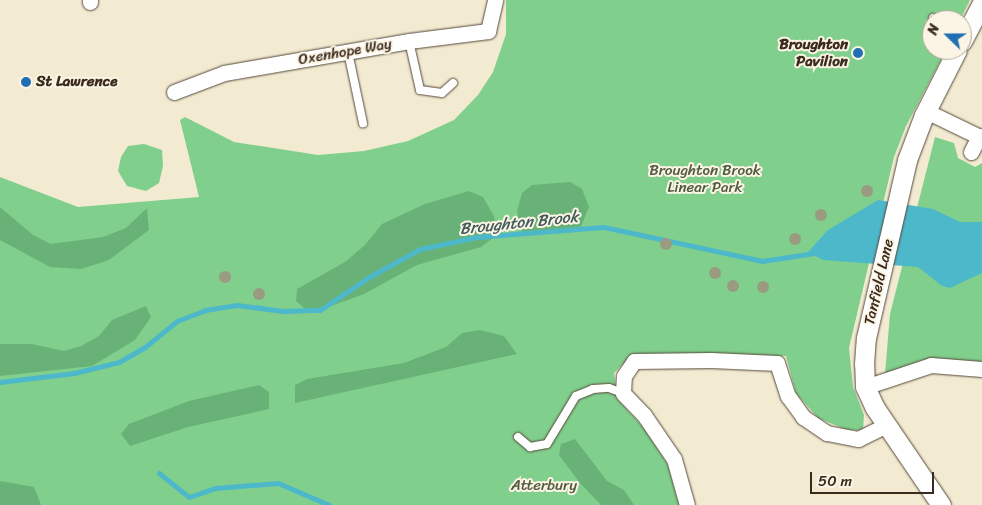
<!DOCTYPE html>
<style>
body{margin:0}
#map{position:relative;width:982px;height:505px;overflow:hidden;background:#f2ebd1;font-family:Sriracha,sans-serif}
div>[style]{position:absolute}
[style*='--x']{left:calc(var(--x)*1px);top:calc(var(--y)*1px);width:calc(var(--w)*1px);rotate:calc(var(--a)*1deg)}
.green>*{inset:0;background:#81cf8d}
.forest>*{inset:0;background:#68b278}
.water>*{inset:0;background:#4db8ca}
.stream>*{height:5px;margin:-2.5px;padding:0 2.5px;transform-origin:2.5px;border-radius:2.5px;background:#4db8ca}
.roads{filter:drop-shadow(0 0 1px #564739) drop-shadow(0 0 1px #564739)}
.service>*{height:8px;margin:-4px;padding:0 4px;transform-origin:4px;border-radius:4px;background:#fff}
.minor>*{height:15px;margin:-7.5px;padding:0 7.5px;transform-origin:7.5px;border-radius:7.5px;background:#fff}
.tertiary>*{height:19px;margin:-9.5px;padding:0 9.5px;transform-origin:9.5px;border-radius:9.5px;background:#fff}
.trees>*{width:12px;height:12px;margin:-6px;border-radius:50%;background:#999c81}
.dots>*{width:14px;height:14px;translate:-50% -50%;box-sizing:border-box;border:2px solid #fcf5e5;border-radius:50%}
span{translate:-50% -50%;white-space:nowrap;text-align:center;line-height:1.15;-webkit-text-stroke:4px #fcf5e5;paint-order:stroke}
.poi-label{font-size:15px;color:#3b2a1e;font-weight:700}
.right{translate:-100% -50%;text-align:right}
.left{translate:0 -50%;text-align:left}
.street-label{font-size:15px;color:#3b2a1e}
.park-label{font-size:15px;color:#505c3f}
.water-label{font-size:16px;color:#415c5a;font-style:italic}
.north{position:absolute;left:922px;top:10px;width:50px;height:50px;box-sizing:border-box;background:#fcf5e5;border:1px solid #afa495;border-radius:50%;rotate:292deg;font-size:14px;font-weight:700;line-height:20px;text-align:center;color:#3b2a1e}
.north::after{content:'';display:block;margin:auto;width:18px;height:22px;background:#1f6fb2;clip-path:polygon(50% 0,100% 100%,50% 72%,0 100%)}
.scale{position:absolute;left:810px;top:472px;width:124px;height:22px;box-sizing:border-box;border:2px solid #3b2a1e;border-top:0;padding-left:6px;font-size:15px;line-height:18px;white-space:nowrap;color:#3b2a1e;-webkit-text-stroke:4px #fcf5e5;paint-order:stroke}
</style>
<div id="map">
<div class="green">
<i style="clip-path:polygon(506px 0,970px 0,960px 20px,932px 20px,932px 50px,946px 50px,906px 126px,894px 157px,849px 348px,853px 387px,864px 415px,863px 430px,847px 430px,818px 418px,796px 393px,786px 356px,631px 356px,614px 373px,617px 399px,644px 428px,668px 465px,679px 505px,0 505px,0 177px,78px 207px,199px 197px,180px 120px,185px 117px,234px 142px,318px 155px,364px 151px,408px 141px,454px 120px,478px 95px,493px 72px,506px 34px)"></i>
<i style="clip-path:polygon(935px 137px,954px 143px,958px 158px,975px 167px,982px 163px,982px 363px,885px 374px,890px 314px)"></i>
<i style="clip-path:polygon(144px 144px,162px 150px,163px 166px,159px 183px,146px 191px,127px 186px,118px 171px,121px 157px,128px 146px)"></i>
</div>
<div class="forest">
<i style="clip-path:polygon(570px 182px,582px 189px,589px 207px,580px 229px,522px 233px,517px 211px,522px 193px,532px 185px)"></i>
<i style="clip-path:polygon(469px 191px,483px 197px,494px 216px,497px 235px,481px 247px,417px 265px,364px 294px,320px 310px,305px 309px,296px 301px,297px 289px,345px 262px,365px 245px,382px 224px,425px 204px)"></i>
<i style="clip-path:polygon(0 207px,33px 235px,51px 244px,103px 237px,126px 228px,147px 208px,149px 230px,109px 260px,81px 269px,50px 267px,0 240px)"></i>
<i style="clip-path:polygon(146px 306px,151px 317px,135px 340px,92px 366px,0 376px,0 344px,32px 344px,64px 351px,81px 346px,99px 336px,112px 320px)"></i>
<i style="clip-path:polygon(480px 330px,504px 336px,517px 354px,295px 403px,295px 385px,307px 379px,404px 363px,446px 347px,462px 333px)"></i>
<i style="clip-path:polygon(259px 385px,269px 392px,269px 409px,188px 427px,130px 446px,121px 434px,129px 424px,189px 401px)"></i>
<i style="clip-path:polygon(575px 439px,607px 481px,624px 490px,634px 505px,601px 505px,580px 483px,559px 455px,561px 444px)"></i>
<i style="clip-path:polygon(0 481px,34px 487px,41px 505px,0 505px)"></i>
</div>
<div class="water">
<i style="clip-path:polygon(878px 200px,933px 209px,960px 222px,982px 222px,982px 273px,950px 288px,942px 286px,918px 267px,823px 260px,808px 252px,828px 230px)"></i>
</div>
<div class="stream">
<i style="--x:0;--y:382;--w:75;--a:-6.9"></i>
<i style="--x:74;--y:373;--w:46;--a:-13.7"></i>
<i style="--x:119;--y:362;--w:30;--a:-30"></i>
<i style="--x:145;--y:347;--w:41;--a:-39.1"></i>
<i style="--x:177;--y:321;--w:30;--a:-21"></i>
<i style="--x:205;--y:310;--w:32;--a:-9"></i>
<i style="--x:237;--y:305;--w:46;--a:7.4"></i>
<i style="--x:283;--y:311;--w:37;--a:-2"></i>
<i style="--x:320;--y:310;--w:59;--a:-34"></i>
<i style="--x:369;--y:277;--w:58;--a:-28.8"></i>
<i style="--x:420;--y:249;--w:58;--a:-11.9"></i>
<i style="--x:477;--y:237;--w:127;--a:-4.5"></i>
<i style="--x:604;--y:227;--w:162;--a:12.1"></i>
<i style="--x:762;--y:261;--w:53;--a:-8.7"></i>
<i style="--x:159;--y:473;--w:38;--a:39"></i>
<i style="--x:189;--y:497;--w:28;--a:-19"></i>
<i style="--x:215;--y:488;--w:63;--a:-4.5"></i>
<i style="--x:278;--y:483;--w:56;--a:23.3"></i>
</div>
<div class="roads">
<div class="service">
<i style="--x:933;--y:18;--w:5;--a:22"></i>
<i style="--x:409;--y:41;--w:50;--a:77.3"></i>
<i style="--x:420;--y:90;--w:22;--a:8"></i>
<i style="--x:442;--y:93;--w:15;--a:-42"></i>
<i style="--x:348;--y:52;--w:73;--a:78.1"></i>
<i style="--x:518;--y:437;--w:16;--a:40"></i>
<i style="--x:530;--y:447;--w:17;--a:-10"></i>
<i style="--x:547;--y:444;--w:56;--a:-58.9"></i>
<i style="--x:576;--y:396;--w:18;--a:-22"></i>
<i style="--x:593;--y:389;--w:16;--a:-4"></i>
<i style="--x:609;--y:388;--w:15;--a:20"></i>
</div>
<div class="minor">
<i style="--x:90;--y:2;--w:2;--a:-90"></i>
<i style="--x:174;--y:92;--w:53;--a:-20.8"></i>
<i style="--x:224;--y:73;--w:188;--a:-9.8"></i>
<i style="--x:409;--y:41;--w:80;--a:-7.2"></i>
<i style="--x:488;--y:31;--w:32;--a:-77"></i>
<i style="--x:926;--y:111;--w:62;--a:25.7"></i>
<i style="--x:971;--y:152;--w:18;--a:-63"></i>
<i style="--x:865;--y:387;--w:70;--a:-18.4"></i>
<i style="--x:931;--y:365;--w:51;--a:4.5"></i>
<i style="--x:687;--y:505;--w:48;--a:-105.8"></i>
<i style="--x:674;--y:459;--w:53;--a:-124.3"></i>
<i style="--x:644;--y:415;--w:30;--a:-134"></i>
<i style="--x:623;--y:393;--w:17;--a:-87"></i>
<i style="--x:624;--y:376;--w:18;--a:-56"></i>
<i style="--x:634;--y:361;--w:77;--a:-0.7"></i>
<i style="--x:711;--y:360;--w:66;--a:2.6"></i>
<i style="--x:777;--y:363;--w:35;--a:72"></i>
<i style="--x:788;--y:396;--w:26;--a:54"></i>
<i style="--x:803;--y:417;--w:29;--a:34"></i>
<i style="--x:827;--y:433;--w:32;--a:11"></i>
<i style="--x:858;--y:439;--w:30;--a:-26"></i>
</div>
<div class="tertiary">
<i style="--x:962;--y:41;--w:43;--a:-62.2"></i>
<i style="--x:941;--y:505;--w:117;--a:-124.2"></i>
<i style="--x:875;--y:408;--w:23;--a:-115"></i>
<i style="--x:865;--y:387;--w:23;--a:-92"></i>
<i style="--x:864;--y:364;--w:26;--a:-86"></i>
<i style="--x:866;--y:338;--w:183;--a:-77"></i>
<i style="--x:907;--y:160;--w:48;--a:-69.3"></i>
<i style="--x:924;--y:115;--w:73;--a:-63.1"></i>
</div>
</div>
<div class="trees">
<i style="left:867px;top:191px"></i>
<i style="left:821px;top:215px"></i>
<i style="left:795px;top:239px"></i>
<i style="left:666px;top:244px"></i>
<i style="left:715px;top:273px"></i>
<i style="left:225px;top:277px"></i>
<i style="left:733px;top:286px"></i>
<i style="left:763px;top:287px"></i>
<i style="left:259px;top:294px"></i>
</div>
<div class="dots">
<i style="left:858px;top:53px;background:#1f6fb2"></i>
<i style="left:26px;top:82px;background:#1f6fb2"></i>
</div>
<div class="poi-label">
<span class="right" style="left:848px;top:53px">Broughton<br>Pavilion</span>
<span class="left" style="left:36px;top:82px">St Lawrence</span>
</div>
<div class="street-label">
<span style="left:345px;top:52px;rotate:-10deg">Oxenhope Way</span>
<span style="left:879px;top:282px;rotate:-77deg">Tanfield Lane</span>
</div>
<div class="park-label">
<span style="left:705px;top:179px">Broughton Brook<br>Linear Park</span>
<span style="left:544px;top:486px">Atterbury</span>
</div>
<div class="water-label">
<span style="left:519px;top:223px;rotate:-6deg">Broughton Brook</span>
</div>
<div class="north">N</div>
<div class="scale">50 m</div>
</div>
